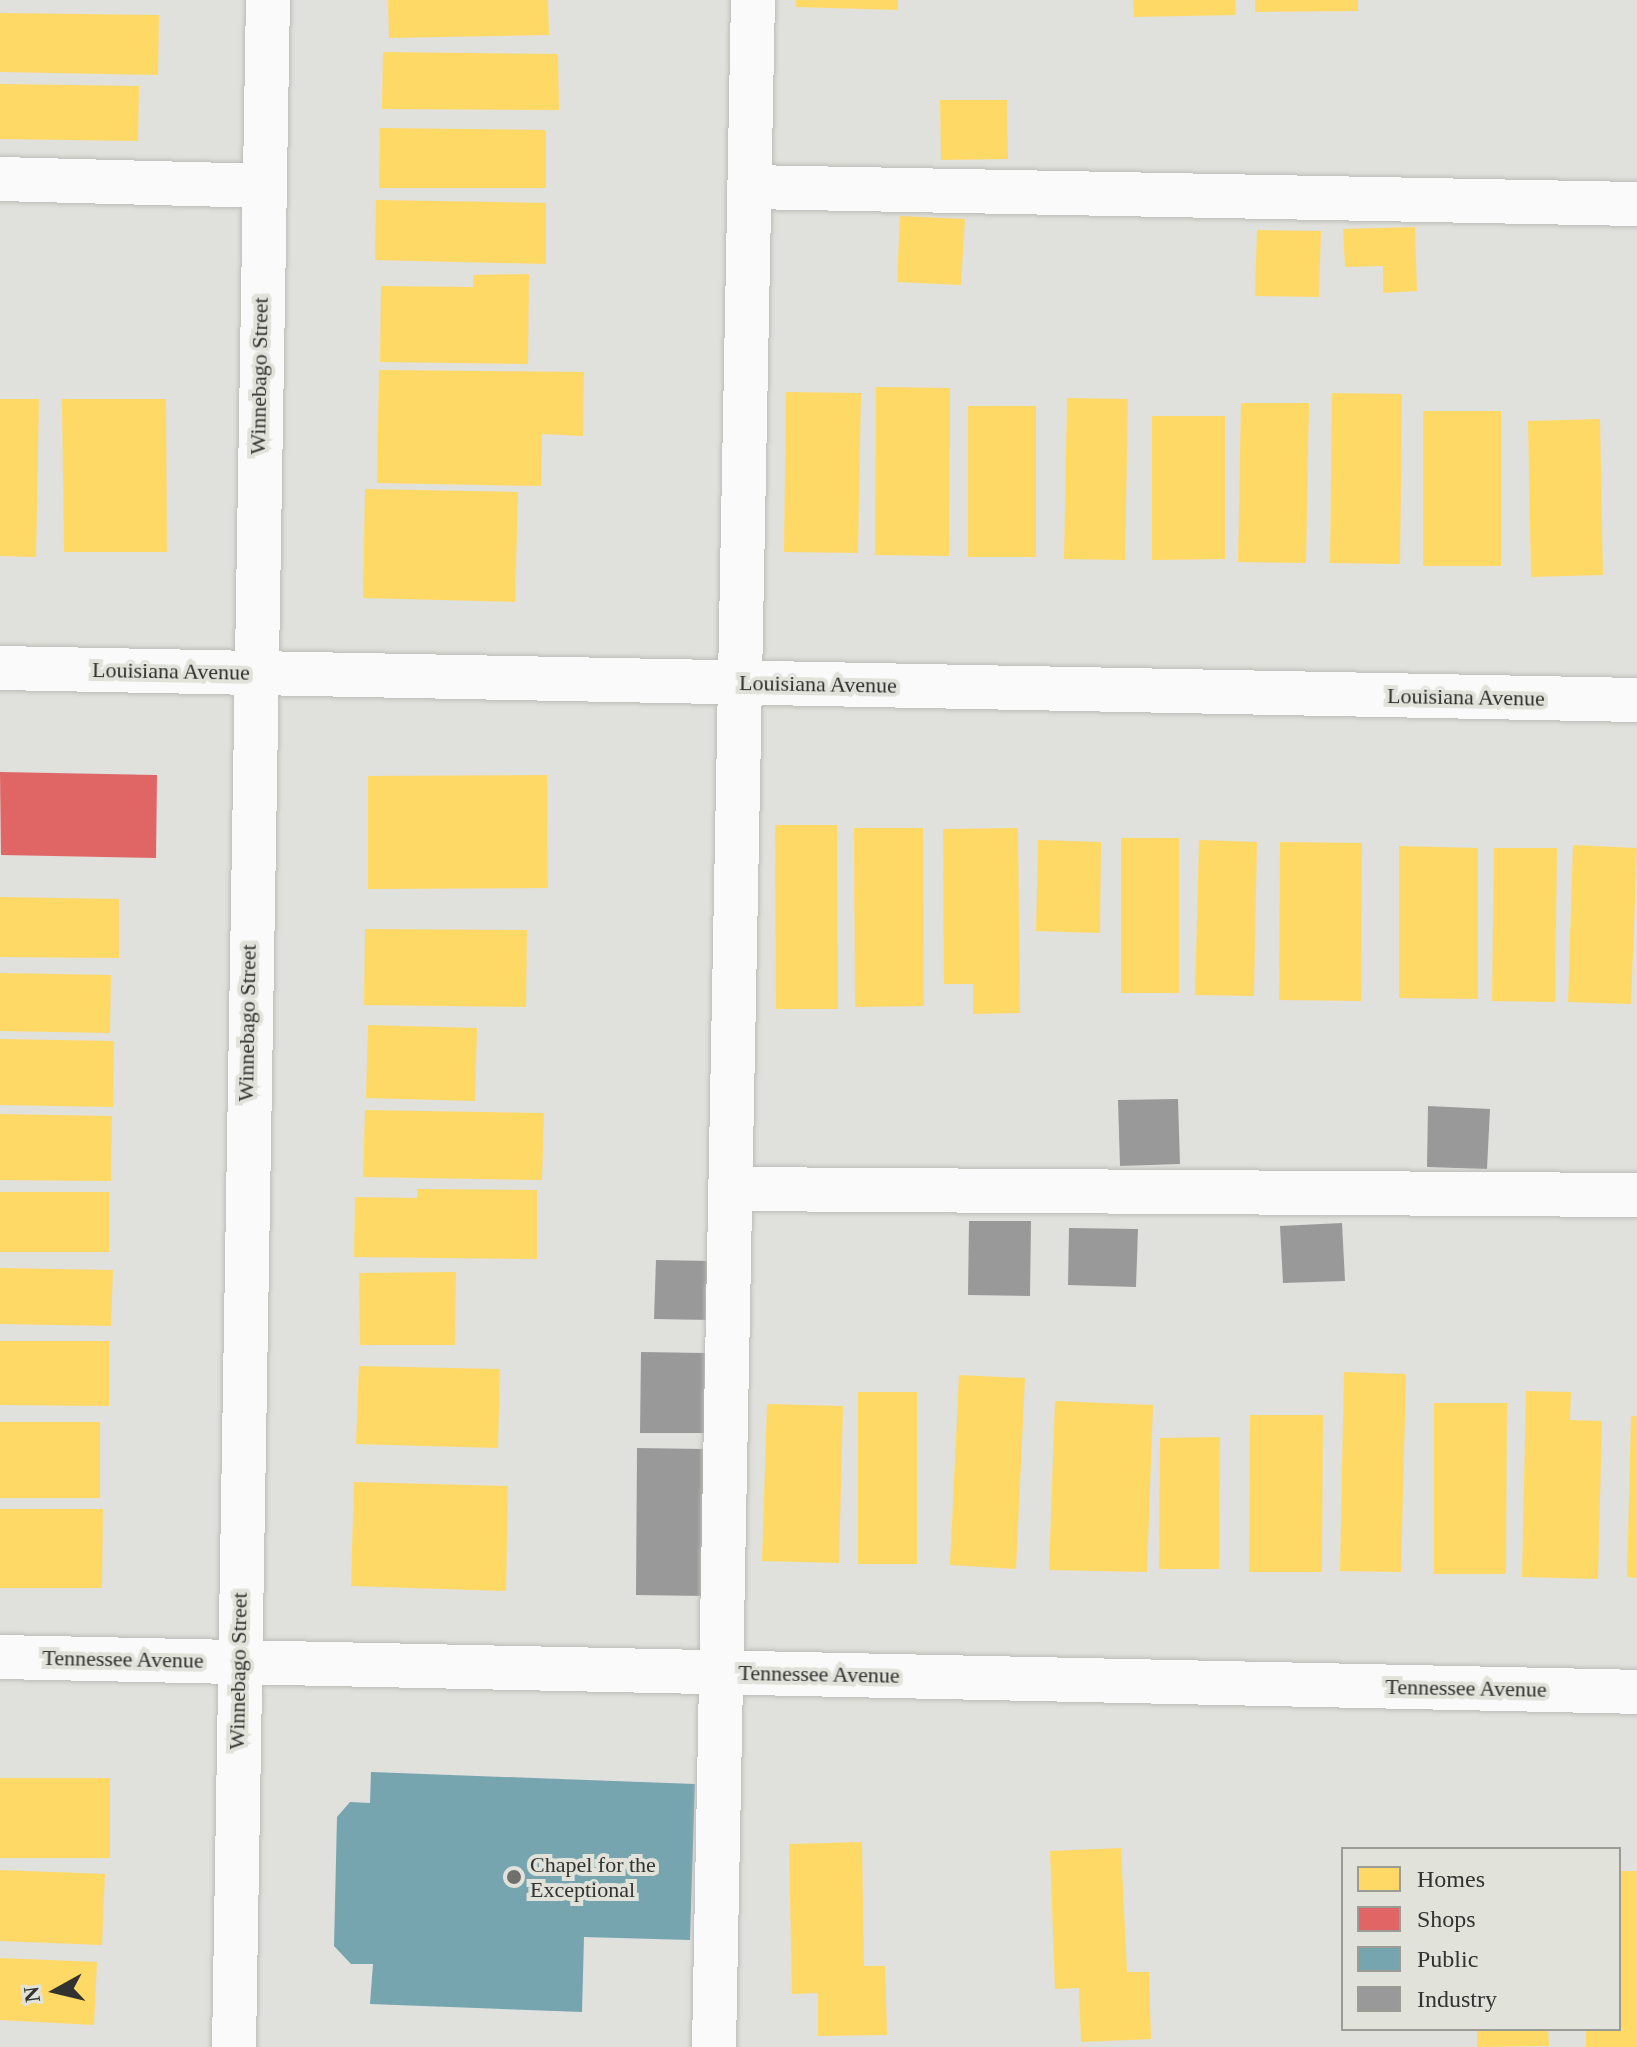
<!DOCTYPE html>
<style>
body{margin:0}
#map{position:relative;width:1637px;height:2047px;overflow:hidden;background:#e0e0dc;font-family:Georgia,serif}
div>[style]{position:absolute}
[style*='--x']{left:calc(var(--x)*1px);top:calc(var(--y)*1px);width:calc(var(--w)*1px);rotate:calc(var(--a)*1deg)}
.homes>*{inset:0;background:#ffd966}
.shops>*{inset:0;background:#e06666}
.public>*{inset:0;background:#76a5af}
.industry>*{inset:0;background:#999}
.roads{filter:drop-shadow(0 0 2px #bcbcb8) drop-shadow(0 0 2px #bcbcb8)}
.minor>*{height:44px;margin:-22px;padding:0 22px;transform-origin:22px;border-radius:22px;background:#fafafa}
.dots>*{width:22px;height:22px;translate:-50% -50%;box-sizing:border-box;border:4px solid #e1e2da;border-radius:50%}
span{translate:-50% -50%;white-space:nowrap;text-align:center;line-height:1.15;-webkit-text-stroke:8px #e1e2da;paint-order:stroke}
.street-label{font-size:22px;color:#323230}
.poi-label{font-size:22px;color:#323230}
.left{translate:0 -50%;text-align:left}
.legend{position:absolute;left:1341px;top:1847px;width:280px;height:184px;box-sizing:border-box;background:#e1e2da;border:2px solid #9b9c96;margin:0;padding:10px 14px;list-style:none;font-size:24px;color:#323230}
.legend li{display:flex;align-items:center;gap:16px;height:40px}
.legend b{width:40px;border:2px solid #9b9c96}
.north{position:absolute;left:16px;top:1951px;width:80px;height:80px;-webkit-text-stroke:6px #e1e2da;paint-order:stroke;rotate:262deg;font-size:22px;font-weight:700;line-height:32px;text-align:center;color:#323230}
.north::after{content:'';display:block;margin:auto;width:28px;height:36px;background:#323230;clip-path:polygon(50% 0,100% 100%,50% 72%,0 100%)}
</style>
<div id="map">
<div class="homes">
<i style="clip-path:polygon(388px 0,548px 0,549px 35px,389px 38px)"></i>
<i style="clip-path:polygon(796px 0,898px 0,898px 10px,796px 7px)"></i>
<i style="clip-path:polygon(1133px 0,1235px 0,1236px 15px,1134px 17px)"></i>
<i style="clip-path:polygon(1255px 0,1358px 0,1358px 11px,1255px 12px)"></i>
<i style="clip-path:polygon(0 13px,159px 15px,158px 75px,0 72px)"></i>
<i style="clip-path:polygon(383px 52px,558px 54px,559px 110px,382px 109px)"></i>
<i style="clip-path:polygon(0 84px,139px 86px,138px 141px,0 139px)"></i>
<i style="clip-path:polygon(940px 100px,1007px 100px,1008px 159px,941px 160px)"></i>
<i style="clip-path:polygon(380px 128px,546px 130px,546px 188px,379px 188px)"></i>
<i style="clip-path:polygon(376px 200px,546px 203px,546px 264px,375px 260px)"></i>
<i style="clip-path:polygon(900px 216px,965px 219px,961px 285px,897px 282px)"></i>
<i style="clip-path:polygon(1415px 227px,1417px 291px,1383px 293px,1383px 266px,1345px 267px,1343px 229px)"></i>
<i style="clip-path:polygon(1257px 230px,1321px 231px,1319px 297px,1255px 296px)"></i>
<i style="clip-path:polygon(529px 274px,528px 364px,380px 362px,381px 286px,473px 287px,473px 275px)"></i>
<i style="clip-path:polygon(379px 370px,584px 372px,583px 436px,542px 434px,541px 486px,377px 483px)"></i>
<i style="clip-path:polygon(876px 387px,950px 388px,949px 556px,875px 555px)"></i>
<i style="clip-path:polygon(786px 392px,861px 393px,858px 553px,784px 552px)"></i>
<i style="clip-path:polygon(1332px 393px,1402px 394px,1400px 564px,1330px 563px)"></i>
<i style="clip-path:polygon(1067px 398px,1128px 399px,1125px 560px,1064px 559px)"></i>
<i style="clip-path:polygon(0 399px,39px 399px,36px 557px,0 556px)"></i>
<i style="clip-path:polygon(62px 399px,166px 399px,167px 552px,64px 552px)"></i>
<i style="clip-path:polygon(1241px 403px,1309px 403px,1306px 563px,1238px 562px)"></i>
<i style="clip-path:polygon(968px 406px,1036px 406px,1036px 557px,968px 557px)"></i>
<i style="clip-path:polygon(1423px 411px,1501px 411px,1501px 566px,1423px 566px)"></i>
<i style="clip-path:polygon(1152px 416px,1225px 416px,1225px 559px,1152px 560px)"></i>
<i style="clip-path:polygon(1600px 419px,1603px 575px,1531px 577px,1528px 421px)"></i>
<i style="clip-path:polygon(365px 489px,518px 492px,515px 602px,363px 598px)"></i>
<i style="clip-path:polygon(547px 775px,548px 888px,368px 889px,368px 776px)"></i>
<i style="clip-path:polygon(775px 825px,837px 825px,838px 1009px,776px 1009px)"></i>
<i style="clip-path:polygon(854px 828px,923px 828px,924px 1006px,855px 1007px)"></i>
<i style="clip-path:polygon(1018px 828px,1020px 1013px,973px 1014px,973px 984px,944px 984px,943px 829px)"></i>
<i style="clip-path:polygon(1121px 838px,1179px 838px,1179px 993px,1121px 993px)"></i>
<i style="clip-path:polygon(1038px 840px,1101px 842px,1100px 933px,1036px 931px)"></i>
<i style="clip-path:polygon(1199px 840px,1257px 842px,1254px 996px,1195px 995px)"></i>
<i style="clip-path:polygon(1280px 842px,1362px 843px,1361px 1001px,1279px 1000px)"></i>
<i style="clip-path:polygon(1573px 845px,1637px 848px,1631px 1004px,1568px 1002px)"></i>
<i style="clip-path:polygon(1399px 846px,1478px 848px,1478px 999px,1399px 998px)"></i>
<i style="clip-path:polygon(1494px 848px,1557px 848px,1555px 1002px,1492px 1001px)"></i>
<i style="clip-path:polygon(0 897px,119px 899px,119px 958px,0 957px)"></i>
<i style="clip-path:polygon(365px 929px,527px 930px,526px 1007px,364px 1005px)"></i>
<i style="clip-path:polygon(0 973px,111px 975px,110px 1033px,0 1031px)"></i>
<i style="clip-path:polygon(368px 1025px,477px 1028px,475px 1101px,366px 1098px)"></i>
<i style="clip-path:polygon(0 1039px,114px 1041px,113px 1107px,0 1105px)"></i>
<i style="clip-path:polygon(365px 1110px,544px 1113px,542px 1180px,363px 1177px)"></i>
<i style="clip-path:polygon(0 1114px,112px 1116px,111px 1181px,0 1180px)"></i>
<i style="clip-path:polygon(417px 1189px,537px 1190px,537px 1259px,354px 1257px,355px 1197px,417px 1198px)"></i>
<i style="clip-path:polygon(0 1192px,109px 1192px,109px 1252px,0 1252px)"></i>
<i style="clip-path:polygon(0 1268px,113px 1270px,111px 1326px,0 1324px)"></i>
<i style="clip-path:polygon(456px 1272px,455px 1345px,360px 1345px,359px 1273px)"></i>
<i style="clip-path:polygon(0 1341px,109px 1341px,109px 1406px,0 1405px)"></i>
<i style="clip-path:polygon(359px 1366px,500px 1369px,498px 1448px,356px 1444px)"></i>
<i style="clip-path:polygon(1344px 1372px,1406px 1374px,1401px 1572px,1340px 1571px)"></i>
<i style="clip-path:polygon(959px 1375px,1025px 1378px,1016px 1569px,950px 1565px)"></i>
<i style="clip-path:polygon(1526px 1391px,1571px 1392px,1570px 1420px,1602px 1421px,1598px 1579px,1522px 1577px)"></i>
<i style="clip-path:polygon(858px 1392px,917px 1392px,917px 1564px,858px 1564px)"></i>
<i style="clip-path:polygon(1055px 1401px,1153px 1405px,1147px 1572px,1049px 1570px)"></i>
<i style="clip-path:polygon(1434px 1403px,1507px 1403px,1506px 1574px,1434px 1574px)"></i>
<i style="clip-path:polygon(767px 1404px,843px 1406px,839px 1563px,762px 1561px)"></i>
<i style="clip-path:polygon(1250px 1415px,1323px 1415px,1322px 1572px,1249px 1572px)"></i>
<i style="clip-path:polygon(1631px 1416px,1637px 1416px,1637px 1578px,1627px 1577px)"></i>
<i style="clip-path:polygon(0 1422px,100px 1422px,100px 1498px,0 1498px)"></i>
<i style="clip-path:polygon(1220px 1437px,1219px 1569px,1159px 1569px,1160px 1438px)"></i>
<i style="clip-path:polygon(354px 1482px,508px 1486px,506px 1591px,351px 1586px)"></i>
<i style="clip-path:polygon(0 1509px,103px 1509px,102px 1588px,0 1588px)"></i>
<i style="clip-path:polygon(0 1778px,110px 1778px,110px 1858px,0 1858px)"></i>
<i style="clip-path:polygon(862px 1842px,864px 1966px,885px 1966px,887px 2035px,818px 2036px,818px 1993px,792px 1994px,789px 1844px)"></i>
<i style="clip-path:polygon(1121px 1848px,1127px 1972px,1149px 1972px,1151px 2039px,1081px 2042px,1079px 1988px,1055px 1989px,1050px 1851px)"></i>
<i style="clip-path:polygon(0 1870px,105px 1874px,102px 1945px,0 1941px)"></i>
<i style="clip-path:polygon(1619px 1871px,1637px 1871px,1637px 2047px,1586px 2047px,1586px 2029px,1619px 2029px)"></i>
<i style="clip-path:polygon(0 1958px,97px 1962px,94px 2025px,0 2020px)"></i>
<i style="clip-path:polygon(1477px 2029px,1548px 2029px,1549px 2046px,1477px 2047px)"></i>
</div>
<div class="shops">
<i style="clip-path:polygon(0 772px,157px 775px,156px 858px,1px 855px)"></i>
</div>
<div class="public">
<i style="clip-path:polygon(371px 1772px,695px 1784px,690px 1940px,584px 1937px,582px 2012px,370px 2004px,373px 1964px,351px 1964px,334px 1946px,337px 1817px,350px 1802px,370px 1803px)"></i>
</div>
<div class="industry">
<i style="clip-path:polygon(1178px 1099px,1180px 1164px,1120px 1166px,1118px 1100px)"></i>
<i style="clip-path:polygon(1428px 1106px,1490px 1109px,1487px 1169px,1427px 1167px)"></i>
<i style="clip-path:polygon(969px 1221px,1031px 1221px,1030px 1296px,968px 1295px)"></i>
<i style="clip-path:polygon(1342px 1223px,1345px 1281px,1283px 1283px,1280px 1226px)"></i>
<i style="clip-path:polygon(1069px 1228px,1138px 1229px,1136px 1287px,1068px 1285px)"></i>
<i style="clip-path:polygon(656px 1260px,710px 1261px,710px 1320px,654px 1319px)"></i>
<i style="clip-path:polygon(641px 1352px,705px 1353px,704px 1433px,640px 1433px)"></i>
<i style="clip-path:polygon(637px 1448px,704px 1449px,703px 1596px,636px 1595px)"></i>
</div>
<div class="roads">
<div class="minor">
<i style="--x:0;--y:179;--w:264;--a:1.5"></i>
<i style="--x:750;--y:187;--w:887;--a:1.1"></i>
<i style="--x:0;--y:668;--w:1637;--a:1.12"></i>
<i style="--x:730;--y:1189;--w:907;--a:0.38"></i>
<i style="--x:0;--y:1657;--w:1637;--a:1.22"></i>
<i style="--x:234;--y:2047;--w:2047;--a:-89.05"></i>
<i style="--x:714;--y:2047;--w:2047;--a:-88.91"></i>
</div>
</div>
<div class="dots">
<i style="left:514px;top:1877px;background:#6f6f6c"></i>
</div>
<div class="street-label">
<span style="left:259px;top:376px;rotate:-89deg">Winnebago Street</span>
<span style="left:171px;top:671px;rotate:1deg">Louisiana Avenue</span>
<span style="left:818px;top:684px;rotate:1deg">Louisiana Avenue</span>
<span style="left:1466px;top:697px;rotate:1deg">Louisiana Avenue</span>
<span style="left:247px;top:1023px;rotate:-89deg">Winnebago Street</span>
<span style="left:123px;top:1659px;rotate:1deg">Tennessee Avenue</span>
<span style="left:238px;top:1671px;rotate:-89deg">Winnebago Street</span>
<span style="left:819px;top:1674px;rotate:1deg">Tennessee Avenue</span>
<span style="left:1466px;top:1688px;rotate:1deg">Tennessee Avenue</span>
</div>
<div class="poi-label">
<span class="left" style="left:530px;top:1877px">Chapel for the<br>Exceptional</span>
</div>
<ul class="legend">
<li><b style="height:22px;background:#ffd966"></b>Homes</li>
<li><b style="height:22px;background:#e06666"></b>Shops</li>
<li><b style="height:22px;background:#76a5af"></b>Public</li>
<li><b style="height:22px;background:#999"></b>Industry</li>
</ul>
<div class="north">N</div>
</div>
